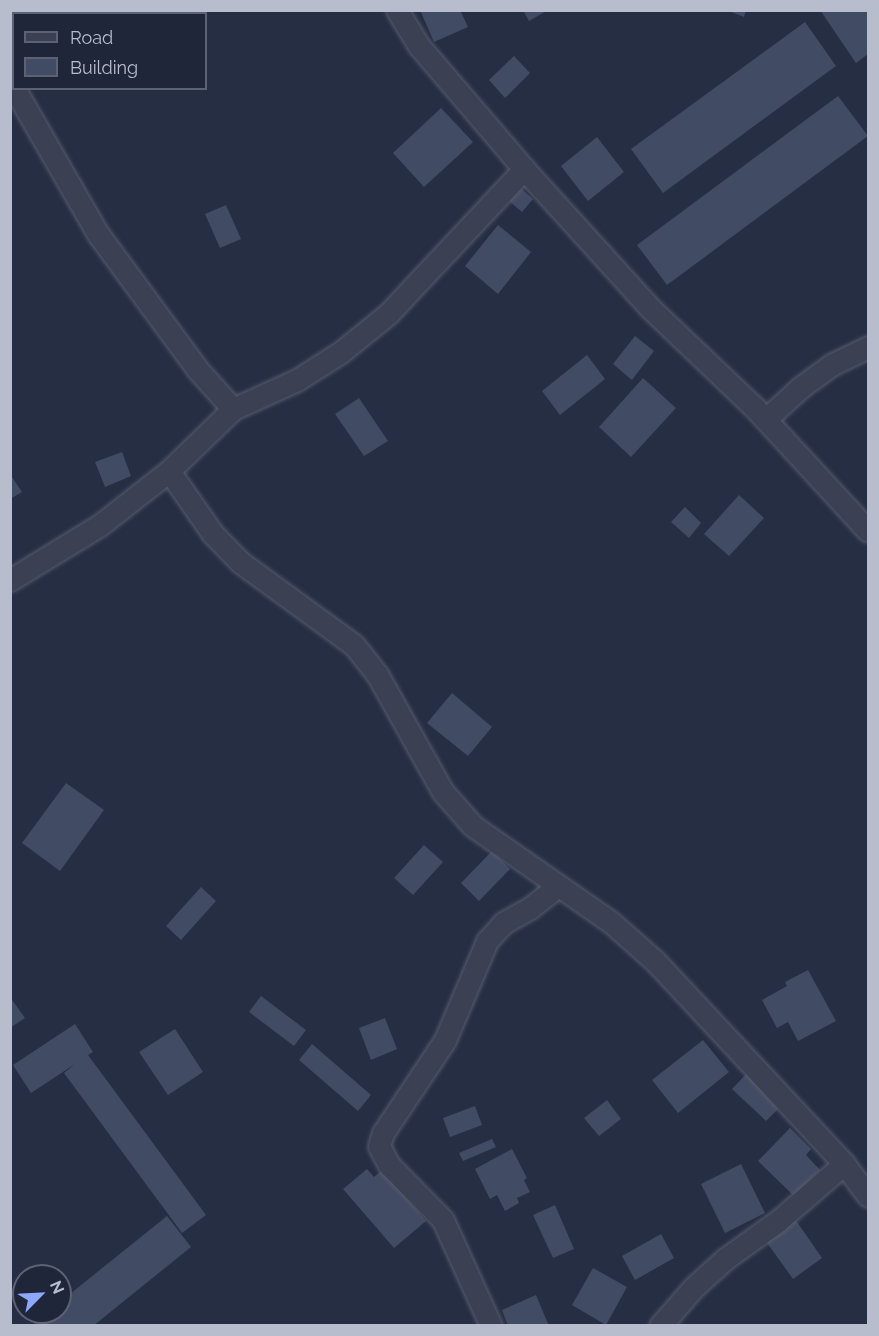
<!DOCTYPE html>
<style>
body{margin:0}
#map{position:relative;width:879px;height:1336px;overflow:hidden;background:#262e44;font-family:Raleway,sans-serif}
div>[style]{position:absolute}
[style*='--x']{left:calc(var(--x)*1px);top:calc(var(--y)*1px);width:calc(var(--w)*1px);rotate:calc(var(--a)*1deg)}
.building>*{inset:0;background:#424b64}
.roads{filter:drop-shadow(0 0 2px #565c6e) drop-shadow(0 0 2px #565c6e)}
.minor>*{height:21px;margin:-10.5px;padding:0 10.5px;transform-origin:10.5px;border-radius:10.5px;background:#3b4153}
span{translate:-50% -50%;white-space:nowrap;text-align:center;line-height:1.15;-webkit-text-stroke:5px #1f2639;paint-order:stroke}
.frame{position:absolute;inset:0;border:12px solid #b8bdcd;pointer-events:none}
.legend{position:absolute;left:12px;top:12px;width:195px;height:78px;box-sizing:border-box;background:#1f2639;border:2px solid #5c6274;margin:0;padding:8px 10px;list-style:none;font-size:18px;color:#b8bdcd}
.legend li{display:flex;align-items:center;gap:12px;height:30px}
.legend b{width:30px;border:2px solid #5c6274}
.north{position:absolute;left:12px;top:1264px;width:60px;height:60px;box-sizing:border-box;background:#1f2639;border:2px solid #5c6274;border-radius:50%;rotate:66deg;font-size:16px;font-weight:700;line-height:24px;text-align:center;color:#b8bdcd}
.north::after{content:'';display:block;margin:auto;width:21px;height:27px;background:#8fa7fb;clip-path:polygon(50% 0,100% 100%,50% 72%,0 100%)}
</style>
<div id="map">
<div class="building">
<i style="clip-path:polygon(420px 10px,460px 10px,468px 27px,434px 42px)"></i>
<i style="clip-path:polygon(523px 10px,548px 10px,529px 21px)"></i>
<i style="clip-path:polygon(726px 10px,746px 10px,744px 17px)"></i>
<i style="clip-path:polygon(820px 10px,868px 10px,868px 54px,856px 63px)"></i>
<i style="clip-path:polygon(805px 22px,836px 66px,663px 193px,631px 149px)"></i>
<i style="clip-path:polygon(514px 56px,530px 73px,505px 98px,489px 80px)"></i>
<i style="clip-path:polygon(838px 96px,868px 136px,667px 285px,637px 245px)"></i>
<i style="clip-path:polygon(441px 108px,473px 142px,424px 187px,393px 153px)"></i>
<i style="clip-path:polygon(597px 137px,624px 172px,588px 201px,561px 166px)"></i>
<i style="clip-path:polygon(519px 187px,533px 199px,522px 212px,508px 200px)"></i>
<i style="clip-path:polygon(226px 205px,241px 239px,220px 248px,205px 214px)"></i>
<i style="clip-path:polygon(498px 225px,531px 252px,498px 294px,465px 266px)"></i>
<i style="clip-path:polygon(635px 336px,654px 351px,632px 380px,613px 364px)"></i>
<i style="clip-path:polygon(587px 355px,605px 379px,560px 415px,542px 391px)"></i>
<i style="clip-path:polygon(643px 378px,676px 408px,631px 457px,599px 427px)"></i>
<i style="clip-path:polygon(359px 398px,388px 441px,364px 456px,335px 414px)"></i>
<i style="clip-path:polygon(122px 452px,131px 476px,105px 487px,95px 462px)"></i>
<i style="clip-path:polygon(10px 474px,22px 492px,10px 499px)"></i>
<i style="clip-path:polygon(739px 495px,764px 518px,729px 556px,704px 534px)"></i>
<i style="clip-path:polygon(685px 507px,701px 523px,689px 538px,671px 522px)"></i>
<i style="clip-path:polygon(452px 693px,492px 727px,468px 756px,427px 723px)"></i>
<i style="clip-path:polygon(66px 783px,104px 810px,60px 871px,22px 843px)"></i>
<i style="clip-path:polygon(424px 845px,443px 862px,413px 895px,394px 878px)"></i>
<i style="clip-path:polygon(492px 851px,510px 869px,479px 901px,461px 883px)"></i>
<i style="clip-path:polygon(201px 887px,216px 901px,181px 940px,166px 926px)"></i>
<i style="clip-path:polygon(808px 970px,836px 1021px,798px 1041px,788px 1022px,777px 1028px,762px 1000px,787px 986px,785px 982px)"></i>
<i style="clip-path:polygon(261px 996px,306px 1030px,294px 1046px,249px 1012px)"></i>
<i style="clip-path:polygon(10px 997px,25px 1018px,10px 1028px)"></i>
<i style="clip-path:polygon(385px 1018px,397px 1049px,371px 1060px,359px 1028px)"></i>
<i style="clip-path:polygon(75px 1024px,93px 1052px,88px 1055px,206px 1215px,182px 1233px,64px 1073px,75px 1064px,31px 1093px,13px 1065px)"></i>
<i style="clip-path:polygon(175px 1029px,203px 1072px,168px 1095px,139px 1052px)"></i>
<i style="clip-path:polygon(703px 1040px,729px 1072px,678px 1113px,652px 1080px)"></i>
<i style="clip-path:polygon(312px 1044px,371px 1095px,358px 1111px,299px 1060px)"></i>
<i style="clip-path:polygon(749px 1071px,783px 1104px,766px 1121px,732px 1089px)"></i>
<i style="clip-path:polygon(607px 1100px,621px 1119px,599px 1136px,584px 1118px)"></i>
<i style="clip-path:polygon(475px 1106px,482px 1125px,450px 1137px,443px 1118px)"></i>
<i style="clip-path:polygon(790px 1128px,811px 1149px,806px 1155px,820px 1170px,794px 1196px,758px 1161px)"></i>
<i style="clip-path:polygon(492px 1139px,496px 1147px,463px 1161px,459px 1153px)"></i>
<i style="clip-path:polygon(512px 1149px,527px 1178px,524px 1180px,530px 1192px,517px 1198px,519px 1203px,505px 1211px,497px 1195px,490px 1199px,475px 1169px)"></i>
<i style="clip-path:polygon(741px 1164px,765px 1213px,725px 1233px,701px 1184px)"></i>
<i style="clip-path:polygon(367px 1169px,374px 1177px,382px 1170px,426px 1221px,394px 1248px,343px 1189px)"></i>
<i style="clip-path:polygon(555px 1205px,574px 1249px,553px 1258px,533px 1215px)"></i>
<i style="clip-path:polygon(167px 1216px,191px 1247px,93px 1326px,31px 1326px,48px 1312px,60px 1312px,60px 1302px)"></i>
<i style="clip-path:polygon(795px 1219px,822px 1258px,793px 1279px,765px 1240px)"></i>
<i style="clip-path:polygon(661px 1234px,674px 1258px,635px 1280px,622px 1256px)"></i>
<i style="clip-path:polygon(593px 1268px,627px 1287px,606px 1325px,572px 1305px)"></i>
<i style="clip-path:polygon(536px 1295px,549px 1326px,508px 1326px,502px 1310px)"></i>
</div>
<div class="roads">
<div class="minor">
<i style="--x:397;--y:10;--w:42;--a:58.6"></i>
<i style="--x:419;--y:46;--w:162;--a:49.5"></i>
<i style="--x:524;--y:169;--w:188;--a:47.8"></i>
<i style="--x:650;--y:308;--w:144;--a:43.6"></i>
<i style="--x:754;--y:407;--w:168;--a:47.4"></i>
<i style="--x:168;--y:14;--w:10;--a:-24"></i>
<i style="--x:10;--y:51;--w:4;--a:0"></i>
<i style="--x:14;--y:88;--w:168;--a:60.1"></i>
<i style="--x:98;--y:234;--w:167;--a:53.7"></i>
<i style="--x:197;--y:369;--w:54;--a:48"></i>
<i style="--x:766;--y:419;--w:47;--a:-42.4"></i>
<i style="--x:801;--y:387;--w:37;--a:-36"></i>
<i style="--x:831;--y:365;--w:41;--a:-25.9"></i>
<i style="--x:169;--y:471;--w:77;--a:55.1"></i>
<i style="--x:213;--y:534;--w:39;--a:46"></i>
<i style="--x:240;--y:562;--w:141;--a:36.1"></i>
<i style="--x:354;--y:645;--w:37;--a:52"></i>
<i style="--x:377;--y:674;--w:135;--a:60.8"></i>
<i style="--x:443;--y:792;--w:45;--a:48.6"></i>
<i style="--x:473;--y:826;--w:169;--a:34.9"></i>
<i style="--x:612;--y:923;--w:57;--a:41.5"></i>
<i style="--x:655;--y:961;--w:277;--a:47"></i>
<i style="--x:844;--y:1164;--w:40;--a:53"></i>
<i style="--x:10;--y:580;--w:105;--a:-31.4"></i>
<i style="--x:100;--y:525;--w:88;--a:-38"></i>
<i style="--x:169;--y:471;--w:89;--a:-44.1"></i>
<i style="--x:233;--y:409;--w:70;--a:-24.4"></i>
<i style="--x:297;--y:380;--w:52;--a:-32.5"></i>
<i style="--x:341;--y:352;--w:60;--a:-39"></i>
<i style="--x:388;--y:314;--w:199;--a:-46.8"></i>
<i style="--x:491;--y:1326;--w:116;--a:-114.4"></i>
<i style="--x:443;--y:1220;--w:77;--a:-134.5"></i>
<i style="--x:389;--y:1165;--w:21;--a:-118"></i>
<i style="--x:379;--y:1146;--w:14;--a:-73"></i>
<i style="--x:383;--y:1133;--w:112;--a:-56.3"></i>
<i style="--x:445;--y:1040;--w:108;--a:-67"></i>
<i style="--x:487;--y:941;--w:24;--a:-48"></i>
<i style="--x:503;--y:923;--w:31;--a:-29"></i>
<i style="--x:530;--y:908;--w:36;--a:-38"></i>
<i style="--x:660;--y:1326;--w:50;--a:-49"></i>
<i style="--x:693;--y:1288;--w:43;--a:-42.2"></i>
<i style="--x:725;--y:1259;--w:65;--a:-35.6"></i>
<i style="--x:778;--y:1221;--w:87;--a:-40.8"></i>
</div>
</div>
<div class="frame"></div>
<ul class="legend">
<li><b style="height:8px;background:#3b4153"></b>Road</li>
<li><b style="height:16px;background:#424b64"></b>Building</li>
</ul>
<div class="north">N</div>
</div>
